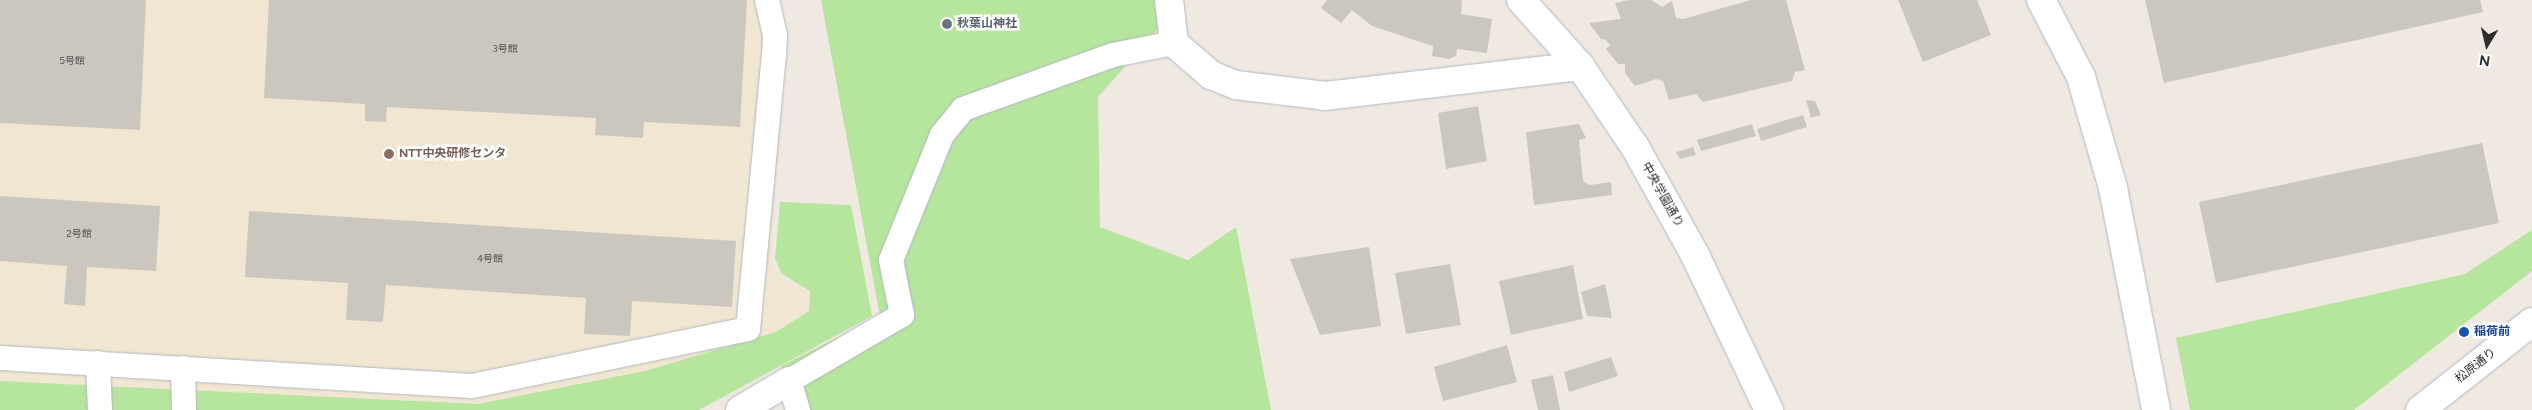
<!DOCTYPE html>
<meta charset="utf-8">
<style>
body{margin:0}
#map{position:relative;width:2532px;height:410px;overflow:hidden;background:#efe9e1;font-family:Figtree,"Noto Sans JP",sans-serif}
div>[style]{position:absolute}
[style*='--x']{left:calc(var(--x)*1px);top:calc(var(--y)*1px);width:calc(var(--w)*1px);rotate:calc(var(--a)*1deg)}
.education>*{inset:0;background:#f0e6d1}
.green>*{inset:0;background:#b6e59e}
.building>*{inset:0;background:#cbc7bf}
.roads{filter:drop-shadow(0 0 1px #b4b7c1) drop-shadow(0 0 1px #b4b7c1)}
.service>*{height:24px;margin:-12px;padding:0 12px;transform-origin:12px;border-radius:12px;background:#fff}
.minor>*{height:28px;margin:-14px;padding:0 14px;transform-origin:14px;border-radius:14px;background:#fff}
.tertiary>*{height:28px;margin:-14px;padding:0 14px;transform-origin:14px;border-radius:14px;background:#fff}
.secondary>*{height:28px;margin:-14px;padding:0 14px;transform-origin:14px;border-radius:14px;background:#fff}
.dots>*{width:14px;height:14px;translate:-50% -50%;box-sizing:border-box;border:2px solid #fff;border-radius:50%}
span{translate:-50% -50%;white-space:nowrap;text-align:center;line-height:1.15;-webkit-text-stroke:5px #fff;paint-order:stroke}
.number-label{font-size:10px;color:#555452}
.number-label span{-webkit-text-stroke-width:0}
.worship-label{font-size:12px;color:#5b616d;font-weight:700}
.left{translate:0 -50%;text-align:left}
.education-label{font-size:12px;color:#785e54;font-weight:700}
.street-label{font-size:12px;color:#2e2e2e}
.transit-label{font-size:12px;color:#164399;font-weight:700}
.north{position:absolute;left:2462px;top:20px;width:50px;height:50px;-webkit-text-stroke:4px #fff;paint-order:stroke;rotate:189deg;font-size:14px;font-weight:700;line-height:20px;text-align:center;color:#2e2e2e}
.north::after{content:'';display:block;margin:auto;width:18px;height:22px;background:#2e2e2e;clip-path:polygon(50% 0,100% 100%,50% 72%,0 100%)}
</style>
<div id="map">
<div class="education">
<i style="clip-path:polygon(0 0,776px 0,786px 50px,771px 258px,782px 279px,809px 292px,806px 312px,776px 332px,645px 371px,478px 404px,0 381px)"></i>
</div>
<div class="green">
<i style="clip-path:polygon(821px 0,1155px 0,1158px 29px,1098px 97px,1100px 227px,1188px 260px,1236px 227px,1271px 410px,798px 410px,781px 366px,880px 316px)"></i>
<i style="clip-path:polygon(780px 202px,851px 205px,872px 316px,699px 410px,0 410px,0 381px,478px 404px,645px 371px,776px 332px,809px 311px,810px 291px,782px 274px,775px 259px)"></i>
<i style="clip-path:polygon(2532px 230px,2532px 271px,2354px 410px,2190px 410px,2176px 338px,2465px 274px)"></i>
</div>
<div class="building">
<i style="clip-path:polygon(0 0,146px 0,140px 130px,0 123px)"></i>
<i style="clip-path:polygon(269px 0,747px 0,740px 127px,644px 122px,643px 138px,595px 135px,596px 118px,387px 107px,386px 122px,365px 121px,365px 104px,264px 98px)"></i>
<i style="clip-path:polygon(1327px 0,1462px 0,1461px 14px,1492px 19px,1487px 53px,1457px 49px,1456px 56px,1449px 59px,1432px 56px,1433px 46px,1372px 26px,1352px 10px,1341px 23px,1321px 8px)"></i>
<i style="clip-path:polygon(1629px 0,1651px 0,1662px 7px,1672px 1px,1676px 18px,1683px 19px,1751px 0,1786px 0,1805px 70px,1795px 72px,1792px 81px,1703px 102px,1696px 94px,1669px 100px,1663px 81px,1656px 79px,1635px 86px,1625px 73px,1625px 64px,1618px 64px,1606px 49px,1610px 45px,1606px 40px,1601px 39px,1589px 23px,1621px 19px,1615px 3px)"></i>
<i style="clip-path:polygon(1898px 0,1977px 0,1991px 35px,1923px 62px)"></i>
<i style="clip-path:polygon(2145px 0,2480px 0,2483px 12px,2164px 83px)"></i>
<i style="clip-path:polygon(1806px 100px,1815px 101px,1821px 115px,1811px 118px)"></i>
<i style="clip-path:polygon(1478px 106px,1487px 161px,1446px 169px,1438px 113px)"></i>
<i style="clip-path:polygon(1803px 115px,1807px 127px,1761px 141px,1757px 129px)"></i>
<i style="clip-path:polygon(1579px 124px,1586px 138px,1579px 140px,1583px 181px,1590px 185px,1611px 182px,1612px 195px,1534px 205px,1526px 132px)"></i>
<i style="clip-path:polygon(1752px 124px,1756px 136px,1701px 151px,1697px 140px)"></i>
<i style="clip-path:polygon(2482px 143px,2499px 223px,2216px 283px,2199px 202px)"></i>
<i style="clip-path:polygon(1693px 147px,1696px 155px,1680px 159px,1676px 152px)"></i>
<i style="clip-path:polygon(0 196px,160px 206px,156px 271px,87px 267px,85px 306px,64px 304px,67px 266px,0 261px)"></i>
<i style="clip-path:polygon(249px 211px,736px 241px,732px 307px,632px 301px,630px 336px,584px 334px,586px 298px,386px 285px,383px 322px,346px 320px,348px 283px,245px 277px)"></i>
<i style="clip-path:polygon(1369px 247px,1381px 326px,1320px 335px,1290px 259px)"></i>
<i style="clip-path:polygon(1450px 264px,1461px 325px,1406px 334px,1395px 273px)"></i>
<i style="clip-path:polygon(1573px 265px,1583px 319px,1511px 335px,1499px 281px)"></i>
<i style="clip-path:polygon(1605px 284px,1612px 318px,1587px 316px,1581px 292px)"></i>
<i style="clip-path:polygon(1507px 345px,1517px 382px,1443px 401px,1434px 367px)"></i>
<i style="clip-path:polygon(1611px 357px,1618px 376px,1569px 392px,1564px 372px)"></i>
<i style="clip-path:polygon(1553px 375px,1560px 410px,1538px 410px,1531px 380px)"></i>
</div>
<div class="roads">
<div class="service">
<i style="--x:0;--y:358;--w:473;--a:3.4"></i>
<i style="--x:472;--y:386;--w:282;--a:-11.7"></i>
<i style="--x:748;--y:329;--w:274;--a:-84.6"></i>
<i style="--x:774;--y:56;--w:21;--a:-87"></i>
<i style="--x:775;--y:35;--w:36;--a:-103"></i>
<i style="--x:98;--y:363;--w:47;--a:87.6"></i>
<i style="--x:183;--y:368;--w:42;--a:88.6"></i>
<i style="--x:798;--y:410;--w:30;--a:-107"></i>
<i style="--x:789;--y:381;--w:131;--a:-30.3"></i>
<i style="--x:902;--y:315;--w:56;--a:-101.3"></i>
<i style="--x:891;--y:260;--w:135;--a:-67.8"></i>
<i style="--x:942;--y:135;--w:33;--a:-51"></i>
<i style="--x:963;--y:109;--w:159;--a:-19.8"></i>
<i style="--x:1113;--y:55;--w:62;--a:-11.1"></i>
</div>
<div class="minor">
<i style="--x:1169;--y:0;--w:43;--a:83.4"></i>
<i style="--x:1174;--y:43;--w:49;--a:40.9"></i>
<i style="--x:1211;--y:75;--w:27;--a:22"></i>
<i style="--x:1236;--y:85;--w:90;--a:7"></i>
<i style="--x:1325;--y:96;--w:257;--a:-6.7"></i>
<i style="--x:2041;--y:0;--w:87;--a:62.5"></i>
<i style="--x:2081;--y:77;--w:116;--a:73.9"></i>
<i style="--x:2113;--y:188;--w:226;--a:79"></i>
<i style="--x:740;--y:410;--w:57;--a:-30.6"></i>
</div>
<div class="tertiary">
<i style="--x:1521;--y:0;--w:89;--a:48.2"></i>
<i style="--x:1580;--y:66;--w:98;--a:55.8"></i>
<i style="--x:1635;--y:147;--w:124;--a:60.9"></i>
<i style="--x:1695;--y:255;--w:172;--a:64.5"></i>
</div>
<div class="secondary">
<i style="--x:2420;--y:410;--w:142;--a:-38.2"></i>
</div>
</div>
<div class="dots">
<i style="left:947px;top:24px;background:#6b7280"></i>
<i style="left:389px;top:154px;background:#8d6e63"></i>
<i style="left:2464px;top:332px;background:#1a4fb4"></i>
</div>
<div class="number-label">
<span style="left:505px;top:49px">3号館</span>
<span style="left:72px;top:61px">5号館</span>
<span style="left:79px;top:234px">2号館</span>
<span style="left:490px;top:259px">4号館</span>
</div>
<div class="worship-label">
<span class="left" style="left:957px;top:24px">秋葉山神社</span>
</div>
<div class="education-label">
<span class="left" style="left:399px;top:154px">NTT中央研修センタ</span>
</div>
<div class="street-label">
<span style="left:1662px;top:195px;rotate:61deg">中央学園通り</span>
<span style="left:2476px;top:366px;rotate:-38deg">松原通り</span>
</div>
<div class="transit-label">
<span class="left" style="left:2474px;top:332px">稲荷前</span>
</div>
<div class="north">N</div>
</div>
